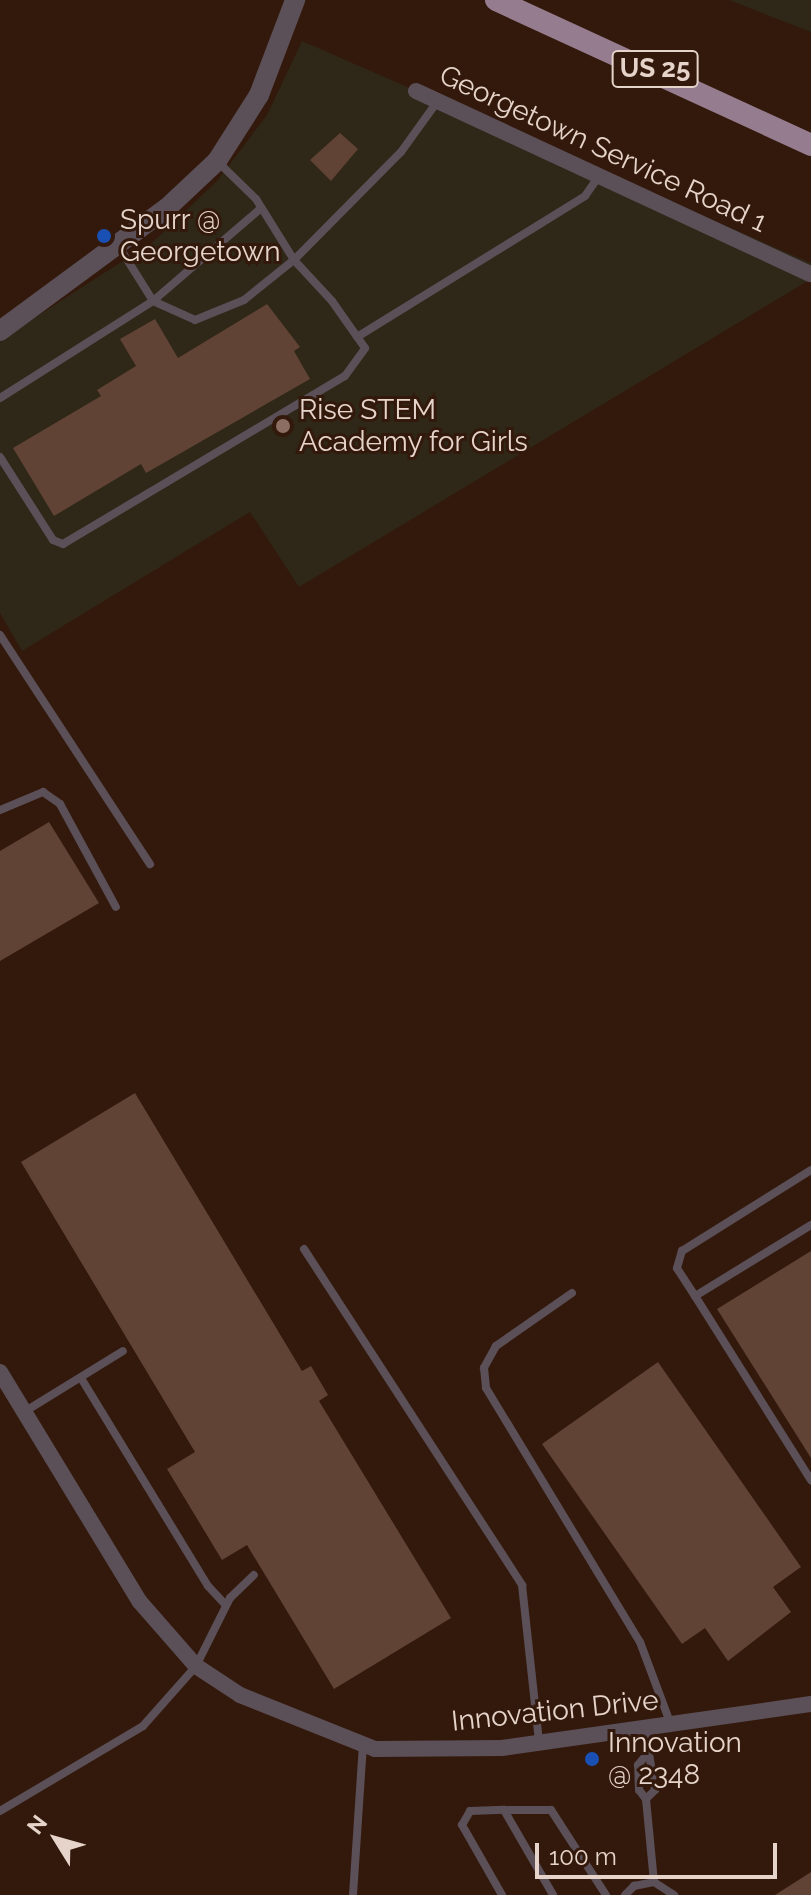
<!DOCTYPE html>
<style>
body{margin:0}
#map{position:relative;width:811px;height:1895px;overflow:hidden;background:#33190b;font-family:Raleway,sans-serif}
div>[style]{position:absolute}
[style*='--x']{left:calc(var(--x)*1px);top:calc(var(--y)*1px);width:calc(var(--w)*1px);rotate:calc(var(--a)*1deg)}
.education>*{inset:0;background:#2f2717}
.building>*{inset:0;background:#604334}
.service>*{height:8px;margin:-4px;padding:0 4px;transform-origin:4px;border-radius:4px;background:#5b4f58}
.minor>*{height:16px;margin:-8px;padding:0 8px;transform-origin:8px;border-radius:8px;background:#5b4f58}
.tertiary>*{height:20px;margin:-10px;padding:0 10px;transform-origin:10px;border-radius:10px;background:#5b4f58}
.primary>*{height:22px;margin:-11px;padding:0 11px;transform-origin:11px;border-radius:11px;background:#957c8f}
.dots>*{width:22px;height:22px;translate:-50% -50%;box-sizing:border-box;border:4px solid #33190b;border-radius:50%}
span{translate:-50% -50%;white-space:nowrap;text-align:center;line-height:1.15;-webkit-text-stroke:6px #33190b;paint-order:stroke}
.shield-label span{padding:2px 6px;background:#33190b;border:2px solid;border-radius:6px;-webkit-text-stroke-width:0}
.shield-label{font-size:26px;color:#e6d4cb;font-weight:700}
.street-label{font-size:28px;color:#e6d4cb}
.poi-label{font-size:28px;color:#e6d4cb}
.left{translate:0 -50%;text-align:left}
.north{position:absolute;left:16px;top:1799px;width:80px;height:80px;-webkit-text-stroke:6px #33190b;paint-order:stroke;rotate:307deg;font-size:22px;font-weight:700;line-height:32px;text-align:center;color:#e6d4cb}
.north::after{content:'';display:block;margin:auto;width:28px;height:36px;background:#e6d4cb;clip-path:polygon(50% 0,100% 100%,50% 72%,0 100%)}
.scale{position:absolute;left:535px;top:1843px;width:242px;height:36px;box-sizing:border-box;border:4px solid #e6d4cb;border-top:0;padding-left:10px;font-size:24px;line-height:28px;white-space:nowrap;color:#e6d4cb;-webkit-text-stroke:6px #33190b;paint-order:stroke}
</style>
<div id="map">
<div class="education">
<i style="clip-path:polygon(729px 0,811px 0,811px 32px)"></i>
<i style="clip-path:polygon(302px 41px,811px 263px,811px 279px,299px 587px,250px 512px,22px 651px,0 613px,0 340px,154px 241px,217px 181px,267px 115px)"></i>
</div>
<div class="building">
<i style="clip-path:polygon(340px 133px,358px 149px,331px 181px,310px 160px)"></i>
<i style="clip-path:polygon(267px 304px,300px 347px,294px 351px,310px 379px,146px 473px,141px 464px,54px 516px,13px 448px,101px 396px,97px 390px,136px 366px,120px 339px,155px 319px,178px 358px)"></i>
<i style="clip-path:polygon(49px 822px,99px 903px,0 961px,0 851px)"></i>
<i style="clip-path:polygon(135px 1093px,302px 1371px,311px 1366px,328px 1395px,319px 1401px,451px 1618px,334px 1689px,247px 1545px,222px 1560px,167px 1469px,195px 1452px,21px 1162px)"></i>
<i style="clip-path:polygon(811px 1251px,811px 1458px,717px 1309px)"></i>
<i style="clip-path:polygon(658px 1362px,801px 1567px,773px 1587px,791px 1612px,728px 1661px,705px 1628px,682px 1644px,542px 1444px)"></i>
<i style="clip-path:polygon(811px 1872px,811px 1895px,775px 1895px)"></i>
</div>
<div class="service">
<i style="--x:118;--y:245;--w:66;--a:58"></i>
<i style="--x:153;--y:301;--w:46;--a:24.3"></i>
<i style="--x:195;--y:320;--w:53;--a:-22.2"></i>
<i style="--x:244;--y:300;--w:64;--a:-38.7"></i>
<i style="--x:294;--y:260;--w:72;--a:-121.9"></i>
<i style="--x:256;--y:199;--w:54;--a:-135.7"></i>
<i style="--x:357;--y:337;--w:268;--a:-31.7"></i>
<i style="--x:585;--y:196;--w:24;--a:-55"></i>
<i style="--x:0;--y:398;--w:181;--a:-32.4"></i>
<i style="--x:153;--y:301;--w:143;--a:-40.7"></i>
<i style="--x:0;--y:457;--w:98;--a:57.4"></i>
<i style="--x:53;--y:540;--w:11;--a:22"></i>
<i style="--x:63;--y:544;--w:328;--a:-30.8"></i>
<i style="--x:345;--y:376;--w:34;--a:-54"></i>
<i style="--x:365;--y:348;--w:57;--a:-125.1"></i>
<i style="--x:332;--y:301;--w:56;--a:-132.8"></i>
<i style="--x:294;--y:260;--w:152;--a:-45.3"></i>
<i style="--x:401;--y:152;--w:62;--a:-54.2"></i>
<i style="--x:0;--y:635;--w:274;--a:56.8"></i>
<i style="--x:0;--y:810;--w:47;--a:-22.7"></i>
<i style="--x:43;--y:792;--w:21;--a:35"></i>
<i style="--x:60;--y:804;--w:117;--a:61.5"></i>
<i style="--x:811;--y:1225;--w:136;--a:148.5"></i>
<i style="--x:695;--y:1296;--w:218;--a:57.8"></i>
<i style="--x:304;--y:1249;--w:401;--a:57"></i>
<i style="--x:522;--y:1585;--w:158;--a:83.8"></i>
<i style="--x:572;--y:1293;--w:93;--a:145.1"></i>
<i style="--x:496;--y:1346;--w:25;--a:119"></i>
<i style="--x:484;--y:1368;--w:20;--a:84"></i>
<i style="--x:486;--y:1388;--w:297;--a:58.8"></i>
<i style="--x:640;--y:1642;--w:89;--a:69.5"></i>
<i style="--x:695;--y:1296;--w:33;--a:-123"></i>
<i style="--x:677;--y:1268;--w:18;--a:-74"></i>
<i style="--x:682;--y:1251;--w:152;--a:-32.1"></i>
<i style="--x:81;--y:1378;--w:244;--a:58.6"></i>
<i style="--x:208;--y:1586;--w:26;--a:47"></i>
<i style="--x:24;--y:1412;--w:116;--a:-31.6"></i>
<i style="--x:645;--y:1730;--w:61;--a:80.5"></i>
<i style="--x:655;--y:1790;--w:13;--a:135"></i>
<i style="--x:646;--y:1799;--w:11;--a:-128"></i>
<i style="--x:639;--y:1790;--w:25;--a:-92"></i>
<i style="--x:638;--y:1765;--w:13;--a:-51"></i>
<i style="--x:646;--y:1799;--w:83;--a:84.5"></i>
<i style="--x:504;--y:1810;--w:47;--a:0"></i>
<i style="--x:551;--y:1810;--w:101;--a:57.1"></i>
<i style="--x:0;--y:1811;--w:166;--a:-30.7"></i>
<i style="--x:143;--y:1726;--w:80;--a:-48.5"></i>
<i style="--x:196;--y:1666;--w:76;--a:-63.4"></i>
<i style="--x:230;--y:1598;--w:33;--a:-44"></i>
<i style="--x:353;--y:1895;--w:150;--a:-86.2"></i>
<i style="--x:502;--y:1895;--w:81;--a:-119.7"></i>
<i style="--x:462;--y:1825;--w:16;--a:-60"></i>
<i style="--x:470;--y:1811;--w:34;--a:-2"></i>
<i style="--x:504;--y:1810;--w:98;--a:60"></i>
<i style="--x:625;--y:1895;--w:13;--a:-45"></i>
<i style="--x:634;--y:1886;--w:20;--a:-11"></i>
<i style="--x:654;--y:1882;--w:24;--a:33"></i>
</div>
<div class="minor">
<i style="--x:416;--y:91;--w:435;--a:24.9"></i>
<i style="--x:0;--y:1372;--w:269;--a:58.7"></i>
<i style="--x:140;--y:1602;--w:85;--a:48.8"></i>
<i style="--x:196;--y:1666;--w:53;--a:33.4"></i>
<i style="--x:240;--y:1695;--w:145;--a:21.8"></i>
<i style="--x:375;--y:1749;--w:127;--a:-0.5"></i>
<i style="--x:502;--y:1748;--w:312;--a:-8.1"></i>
</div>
<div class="tertiary">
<i style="--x:0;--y:331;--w:207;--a:-36.4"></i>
<i style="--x:167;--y:208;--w:69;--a:-43.2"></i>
<i style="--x:217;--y:161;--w:78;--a:-57.5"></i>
<i style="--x:259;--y:95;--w:102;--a:-69.2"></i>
</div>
<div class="primary">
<i style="--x:496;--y:0;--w:347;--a:24.7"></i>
</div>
<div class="dots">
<i style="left:104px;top:236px;background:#1a4fb4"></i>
<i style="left:283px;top:426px;background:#8d6e63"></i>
<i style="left:592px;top:1759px;background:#1a4fb4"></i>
</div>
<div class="shield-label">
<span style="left:655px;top:69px">US 25</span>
</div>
<div class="street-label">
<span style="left:603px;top:149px;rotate:25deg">Georgetown Service Road 1</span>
<span style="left:555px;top:1711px;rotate:-6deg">Innovation Drive</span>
</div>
<div class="poi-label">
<span class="left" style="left:120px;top:236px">Spurr @<br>Georgetown</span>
<span class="left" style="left:299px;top:426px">Rise STEM<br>Academy for Girls</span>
<span class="left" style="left:608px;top:1759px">Innovation<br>@ 2348</span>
</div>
<div class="north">N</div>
<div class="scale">100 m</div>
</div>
